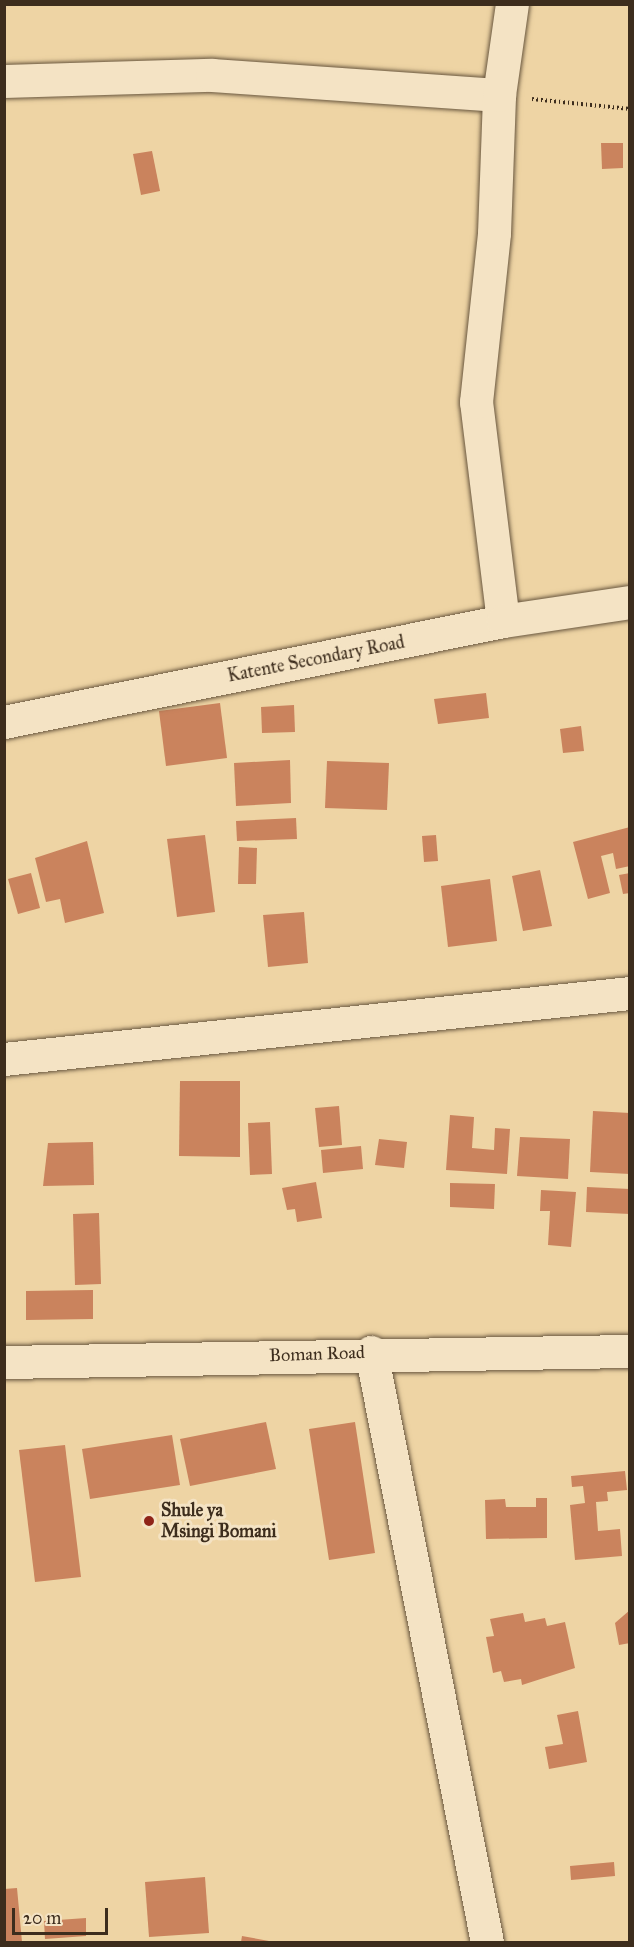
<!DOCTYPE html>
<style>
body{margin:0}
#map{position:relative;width:634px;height:1947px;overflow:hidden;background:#eed4a4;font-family:"IM FELL Great Primer",serif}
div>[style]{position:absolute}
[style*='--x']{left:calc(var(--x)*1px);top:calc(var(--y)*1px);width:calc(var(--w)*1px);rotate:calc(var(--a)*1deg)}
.building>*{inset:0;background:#ca835d}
.path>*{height:4px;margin-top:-2px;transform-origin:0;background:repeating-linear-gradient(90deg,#3d2d1d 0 1.5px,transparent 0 4.5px)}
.roads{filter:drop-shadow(0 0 2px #69573f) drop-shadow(0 0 2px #69573f)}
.street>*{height:33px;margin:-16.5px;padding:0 16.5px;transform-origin:16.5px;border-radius:16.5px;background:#f4e3c4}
.dots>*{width:16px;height:16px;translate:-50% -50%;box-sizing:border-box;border:3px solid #f4e3c4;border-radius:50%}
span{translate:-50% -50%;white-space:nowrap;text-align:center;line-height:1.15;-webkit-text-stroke:6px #f4e3c4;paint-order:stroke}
.street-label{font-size:18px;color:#3d2d1d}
.poi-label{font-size:18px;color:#3d2d1d;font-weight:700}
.left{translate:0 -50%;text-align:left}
.frame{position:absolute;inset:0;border:6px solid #3d2d1d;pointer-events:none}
.scale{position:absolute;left:12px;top:1908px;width:96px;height:27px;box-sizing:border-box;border:3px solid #3d2d1d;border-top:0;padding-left:8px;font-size:18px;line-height:21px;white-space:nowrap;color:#3d2d1d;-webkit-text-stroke:4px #f4e3c4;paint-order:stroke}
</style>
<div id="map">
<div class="building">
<i style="clip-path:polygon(601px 143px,623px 143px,623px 168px,602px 169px)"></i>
<i style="clip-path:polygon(152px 151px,160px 191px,141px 195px,133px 154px)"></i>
<i style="clip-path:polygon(486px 693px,489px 718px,438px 724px,434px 699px)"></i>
<i style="clip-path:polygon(220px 703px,227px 758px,166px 766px,159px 711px)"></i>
<i style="clip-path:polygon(294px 705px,295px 732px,262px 733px,261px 707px)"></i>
<i style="clip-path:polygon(581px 726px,584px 751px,563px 753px,560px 729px)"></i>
<i style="clip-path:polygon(290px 760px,291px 803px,236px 806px,234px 763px)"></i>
<i style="clip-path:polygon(327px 761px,389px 763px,387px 810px,325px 808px)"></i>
<i style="clip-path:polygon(296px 818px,297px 839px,237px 841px,236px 821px)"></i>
<i style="clip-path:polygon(630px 827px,630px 866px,616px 869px,613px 853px,601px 856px,610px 893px,588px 899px,573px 842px)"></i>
<i style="clip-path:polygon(205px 835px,215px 912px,177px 917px,167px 839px)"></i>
<i style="clip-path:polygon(436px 835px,438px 861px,424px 862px,422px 836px)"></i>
<i style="clip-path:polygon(87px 841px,104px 913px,65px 923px,60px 899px,46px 902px,35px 858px)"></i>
<i style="clip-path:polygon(239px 847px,257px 848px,256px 884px,238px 884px)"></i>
<i style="clip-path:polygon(540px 870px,552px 926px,523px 931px,512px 876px)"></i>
<i style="clip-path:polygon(31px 873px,40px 908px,18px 914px,8px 879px)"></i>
<i style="clip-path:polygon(630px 873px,630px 893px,623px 894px,619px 875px)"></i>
<i style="clip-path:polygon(490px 879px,497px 941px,448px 947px,441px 886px)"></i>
<i style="clip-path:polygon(304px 912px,308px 963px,268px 967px,263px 915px)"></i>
<i style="clip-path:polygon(180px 1081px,240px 1081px,240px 1157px,179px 1156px)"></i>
<i style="clip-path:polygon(339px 1106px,342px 1145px,319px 1147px,315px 1108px)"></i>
<i style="clip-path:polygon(593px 1111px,630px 1113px,630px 1174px,590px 1172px)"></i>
<i style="clip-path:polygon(450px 1115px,474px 1117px,472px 1148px,494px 1150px,495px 1128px,510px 1129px,507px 1174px,446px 1170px)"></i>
<i style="clip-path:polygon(270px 1122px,272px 1174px,250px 1175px,248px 1123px)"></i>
<i style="clip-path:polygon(520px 1137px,570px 1139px,568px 1179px,517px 1176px)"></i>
<i style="clip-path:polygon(379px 1139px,407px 1142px,404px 1168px,375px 1165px)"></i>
<i style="clip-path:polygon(93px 1142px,94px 1185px,43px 1186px,48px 1143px)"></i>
<i style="clip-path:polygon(361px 1146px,363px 1169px,323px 1173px,321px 1150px)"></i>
<i style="clip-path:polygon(316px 1182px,322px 1218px,297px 1222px,295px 1209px,287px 1210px,282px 1188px)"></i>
<i style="clip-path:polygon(450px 1183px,495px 1184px,494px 1209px,450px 1207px)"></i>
<i style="clip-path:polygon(587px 1187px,630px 1189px,630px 1214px,586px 1212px)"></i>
<i style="clip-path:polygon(541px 1190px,576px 1192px,571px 1247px,548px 1245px,550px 1211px,540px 1211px)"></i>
<i style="clip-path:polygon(99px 1213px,101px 1284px,75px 1285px,73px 1214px)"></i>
<i style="clip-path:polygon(93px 1290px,93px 1319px,26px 1320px,26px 1291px)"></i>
<i style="clip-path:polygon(266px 1422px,276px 1469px,190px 1486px,180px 1439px)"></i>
<i style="clip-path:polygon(355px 1422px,375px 1553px,329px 1560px,309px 1429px)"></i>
<i style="clip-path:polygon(172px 1435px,180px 1485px,90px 1499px,82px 1449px)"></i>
<i style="clip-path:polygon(65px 1445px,81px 1577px,35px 1582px,19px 1450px)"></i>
<i style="clip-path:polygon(625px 1471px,627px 1490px,607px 1492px,608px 1501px,596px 1502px,598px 1531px,620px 1529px,622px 1556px,575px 1560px,570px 1505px,585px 1503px,583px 1486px,572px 1487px,571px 1476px)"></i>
<i style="clip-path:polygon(536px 1498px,547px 1498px,547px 1538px,486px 1539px,485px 1500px,505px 1499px,506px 1507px,536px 1507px)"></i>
<i style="clip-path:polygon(630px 1610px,630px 1643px,619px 1645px,615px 1623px)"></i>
<i style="clip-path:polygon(523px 1613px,525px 1622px,545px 1618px,547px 1626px,565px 1622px,575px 1668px,522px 1685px,521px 1679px,504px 1682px,501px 1671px,493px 1673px,486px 1637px,494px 1636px,490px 1619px)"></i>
<i style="clip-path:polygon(578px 1711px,587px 1762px,549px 1769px,545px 1747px,563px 1744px,557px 1715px)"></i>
<i style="clip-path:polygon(614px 1862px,615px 1876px,571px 1880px,570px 1866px)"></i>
<i style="clip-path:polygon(205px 1877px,209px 1933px,149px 1937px,145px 1882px)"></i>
<i style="clip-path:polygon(17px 1888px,22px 1942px,4px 1942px,4px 1889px)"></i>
<i style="clip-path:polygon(86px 1918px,86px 1936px,45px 1939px,44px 1921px)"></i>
<i style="clip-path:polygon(242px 1936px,269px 1941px,269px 1942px,241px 1942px)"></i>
</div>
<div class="path">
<i style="--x:532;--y:99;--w:99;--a:5.8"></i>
</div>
<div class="roads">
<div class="street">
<i style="--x:4;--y:81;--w:208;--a:-1.7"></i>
<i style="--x:212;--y:75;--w:288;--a:4"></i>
<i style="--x:503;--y:621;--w:221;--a:-97"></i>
<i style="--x:476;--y:402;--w:170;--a:-83.9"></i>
<i style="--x:494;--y:233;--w:138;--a:-87.9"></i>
<i style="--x:499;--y:95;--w:92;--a:-81.9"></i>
<i style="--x:4;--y:722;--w:509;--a:-11.44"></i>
<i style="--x:503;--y:621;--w:128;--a:-8.5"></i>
<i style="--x:4;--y:1059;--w:629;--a:-6.02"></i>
<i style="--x:371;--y:1352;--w:601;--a:78.88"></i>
<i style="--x:4;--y:1362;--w:626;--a:-1.01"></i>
</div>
</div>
<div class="dots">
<i style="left:149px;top:1521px;background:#8f2418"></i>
</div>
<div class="street-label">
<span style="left:316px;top:659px;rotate:-11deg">Katente Secondary Road</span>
<span style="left:317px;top:1354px;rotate:-2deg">Boman Road</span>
</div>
<div class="poi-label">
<span class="left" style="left:161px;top:1521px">Shule ya<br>Msingi Bomani</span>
</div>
<div class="frame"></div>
<div class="scale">20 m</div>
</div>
